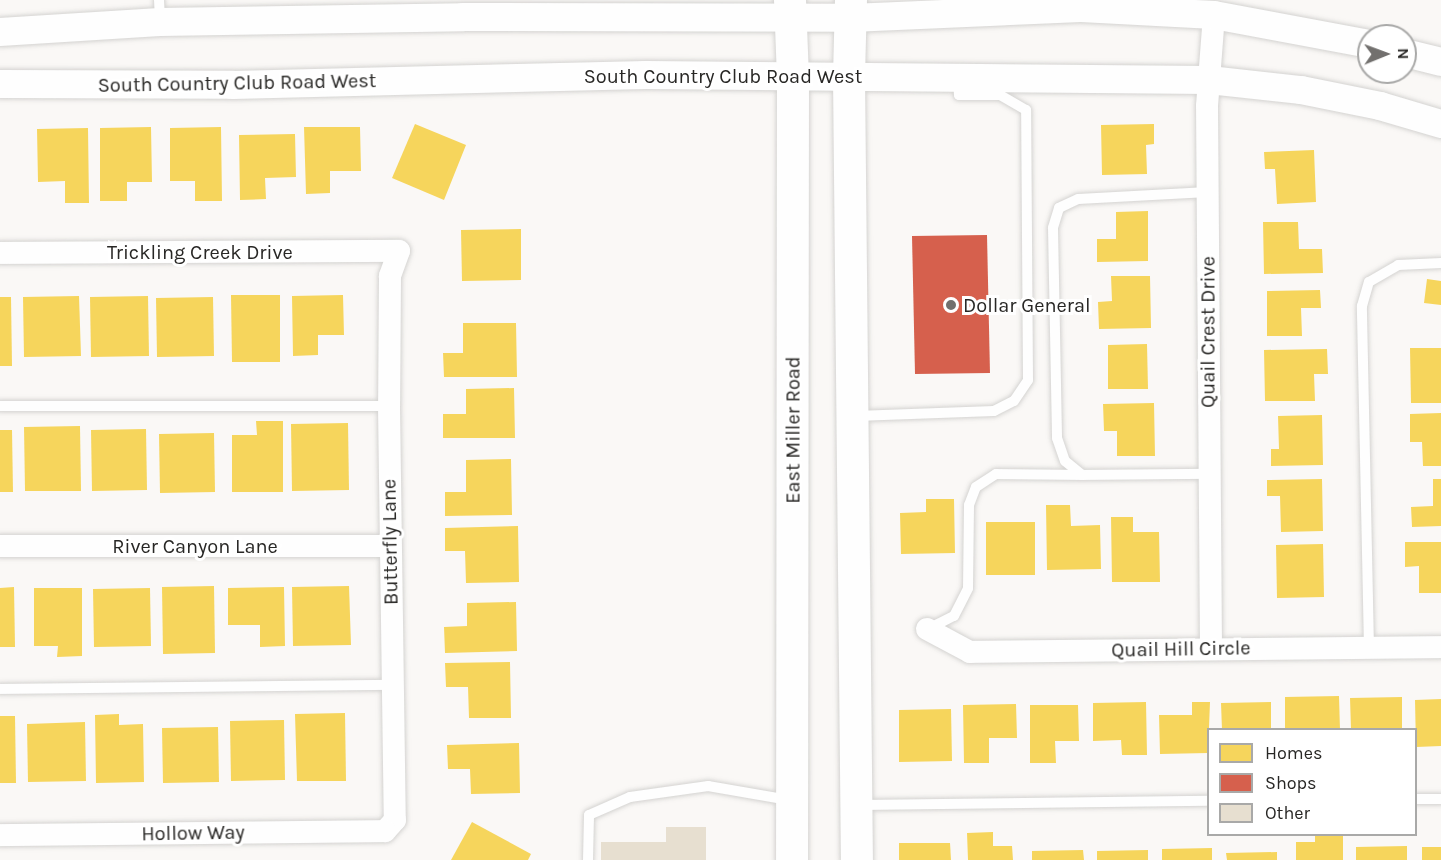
<!DOCTYPE html>
<style>
body{margin:0}
#map{position:relative;width:1441px;height:860px;overflow:hidden;background:#faf8f6;font-family:Karla,sans-serif}
div>[style]{position:absolute}
[style*='--x']{left:calc(var(--x)*1px);top:calc(var(--y)*1px);width:calc(var(--w)*1px);rotate:calc(var(--a)*1deg)}
.homes>*{inset:0;background:#f6d55c}
.shops>*{inset:0;background:#d6604d}
.building>*{inset:0;background:#e7dfd0}
.roads{filter:drop-shadow(0 0 2px #d4d3d1) drop-shadow(0 0 2px #d4d3d1)}
.service>*{height:10px;margin:-5px;padding:0 5px;transform-origin:5px;border-radius:5px;background:#fefefe}
.minor>*{height:22px;margin:-11px;padding:0 11px;transform-origin:11px;border-radius:11px;background:#fefefe}
.tertiary>*{height:28px;margin:-14px;padding:0 14px;transform-origin:14px;border-radius:14px;background:#fefefe}
.secondary>*{height:32px;margin:-16px;padding:0 16px;transform-origin:16px;border-radius:16px;background:#fefefe}
.dots>*{width:16px;height:16px;translate:-50% -50%;box-sizing:border-box;border:3px solid #fff;border-radius:50%}
span{translate:-50% -50%;white-space:nowrap;text-align:center;line-height:1.15;-webkit-text-stroke:6px #fff;paint-order:stroke}
.street-label{font-size:20px;color:#282725}
.poi-label{font-size:20px;color:#282725}
.left{translate:0 -50%;text-align:left}
.legend{position:absolute;left:1207px;top:728px;width:210px;height:108px;box-sizing:border-box;background:#fff;border:2px solid #a9a9a8;margin:0;padding:8px 10px;list-style:none;font-size:18px;color:#282725}
.legend li{display:flex;align-items:center;gap:12px;height:30px}
.legend b{width:30px;border:2px solid #a9a9a8}
.north{position:absolute;left:1357px;top:24px;width:60px;height:60px;box-sizing:border-box;background:#fff;border:2px solid #a9a9a8;border-radius:50%;rotate:89deg;font-size:16px;font-weight:700;line-height:24px;text-align:center;color:#282725}
.north::after{content:'';display:block;margin:auto;width:21px;height:27px;background:#72706e;clip-path:polygon(50% 0,100% 100%,50% 72%,0 100%)}
</style>
<div id="map">
<div class="homes">
<i style="clip-path:polygon(415px 124px,466px 145px,444px 200px,392px 178px)"></i>
<i style="clip-path:polygon(1154px 124px,1154px 144px,1146px 145px,1147px 174px,1102px 175px,1101px 125px)"></i>
<i style="clip-path:polygon(151px 127px,152px 182px,127px 182px,127px 201px,100px 201px,100px 128px)"></i>
<i style="clip-path:polygon(221px 127px,222px 201px,195px 201px,195px 181px,170px 181px,170px 128px)"></i>
<i style="clip-path:polygon(304px 127px,360px 127px,361px 171px,330px 171px,330px 193px,306px 194px)"></i>
<i style="clip-path:polygon(88px 128px,89px 203px,65px 203px,65px 181px,38px 182px,37px 129px)"></i>
<i style="clip-path:polygon(295px 134px,296px 177px,265px 178px,266px 199px,240px 200px,239px 135px)"></i>
<i style="clip-path:polygon(1314px 150px,1316px 202px,1277px 204px,1275px 169px,1265px 169px,1264px 152px)"></i>
<i style="clip-path:polygon(1148px 211px,1148px 261px,1097px 262px,1097px 239px,1116px 239px,1116px 212px)"></i>
<i style="clip-path:polygon(1263px 222px,1298px 222px,1299px 249px,1322px 249px,1323px 273px,1264px 274px)"></i>
<i style="clip-path:polygon(521px 229px,521px 280px,462px 281px,461px 230px)"></i>
<i style="clip-path:polygon(1111px 276px,1150px 276px,1151px 328px,1099px 329px,1098px 302px,1112px 301px)"></i>
<i style="clip-path:polygon(1427px 279px,1441px 281px,1441px 305px,1424px 303px)"></i>
<i style="clip-path:polygon(1320px 290px,1321px 308px,1301px 308px,1302px 336px,1267px 336px,1267px 291px)"></i>
<i style="clip-path:polygon(231px 295px,280px 295px,280px 362px,232px 362px)"></i>
<i style="clip-path:polygon(343px 295px,344px 335px,318px 335px,318px 355px,293px 356px,292px 296px)"></i>
<i style="clip-path:polygon(79px 296px,81px 356px,24px 357px,23px 297px)"></i>
<i style="clip-path:polygon(148px 296px,149px 356px,91px 357px,90px 297px)"></i>
<i style="clip-path:polygon(0 297px,11px 297px,12px 366px,0 366px)"></i>
<i style="clip-path:polygon(213px 297px,214px 356px,157px 357px,156px 298px)"></i>
<i style="clip-path:polygon(463px 323px,516px 323px,517px 377px,444px 377px,443px 353px,463px 353px)"></i>
<i style="clip-path:polygon(1147px 344px,1148px 389px,1108px 389px,1108px 345px)"></i>
<i style="clip-path:polygon(1410px 348px,1441px 348px,1441px 403px,1411px 403px)"></i>
<i style="clip-path:polygon(1327px 349px,1328px 374px,1314px 374px,1315px 401px,1265px 401px,1264px 350px)"></i>
<i style="clip-path:polygon(514px 388px,515px 438px,443px 438px,443px 414px,466px 414px,466px 389px)"></i>
<i style="clip-path:polygon(1154px 403px,1155px 456px,1117px 456px,1117px 431px,1104px 431px,1103px 404px)"></i>
<i style="clip-path:polygon(1441px 413px,1441px 466px,1423px 466px,1422px 442px,1410px 442px,1410px 414px)"></i>
<i style="clip-path:polygon(1322px 415px,1323px 465px,1271px 466px,1271px 449px,1279px 449px,1278px 416px)"></i>
<i style="clip-path:polygon(256px 421px,283px 421px,283px 492px,232px 492px,232px 435px,257px 435px)"></i>
<i style="clip-path:polygon(348px 423px,349px 490px,292px 491px,291px 424px)"></i>
<i style="clip-path:polygon(80px 426px,81px 491px,25px 491px,24px 427px)"></i>
<i style="clip-path:polygon(146px 429px,147px 490px,92px 491px,91px 430px)"></i>
<i style="clip-path:polygon(0 430px,12px 430px,13px 492px,0 492px)"></i>
<i style="clip-path:polygon(214px 433px,215px 492px,160px 493px,159px 434px)"></i>
<i style="clip-path:polygon(511px 459px,512px 515px,445px 516px,445px 492px,466px 492px,466px 460px)"></i>
<i style="clip-path:polygon(1322px 479px,1323px 531px,1281px 532px,1280px 496px,1267px 496px,1267px 480px)"></i>
<i style="clip-path:polygon(1433px 479px,1441px 479px,1441px 526px,1412px 527px,1411px 507px,1433px 506px)"></i>
<i style="clip-path:polygon(926px 499px,954px 499px,955px 553px,901px 554px,900px 513px,926px 512px)"></i>
<i style="clip-path:polygon(1046px 505px,1070px 505px,1071px 526px,1100px 525px,1101px 569px,1047px 570px)"></i>
<i style="clip-path:polygon(1111px 517px,1133px 517px,1133px 532px,1159px 532px,1160px 582px,1112px 582px)"></i>
<i style="clip-path:polygon(986px 522px,1035px 522px,1035px 575px,986px 575px)"></i>
<i style="clip-path:polygon(518px 526px,519px 582px,466px 583px,465px 551px,445px 551px,445px 528px)"></i>
<i style="clip-path:polygon(1405px 542px,1441px 542px,1441px 593px,1419px 593px,1419px 566px,1405px 567px)"></i>
<i style="clip-path:polygon(1323px 544px,1324px 597px,1277px 598px,1276px 545px)"></i>
<i style="clip-path:polygon(214px 586px,215px 653px,163px 654px,162px 587px)"></i>
<i style="clip-path:polygon(349px 586px,351px 645px,293px 646px,292px 587px)"></i>
<i style="clip-path:polygon(14px 587px,15px 647px,0 647px,0 588px)"></i>
<i style="clip-path:polygon(284px 587px,285px 646px,260px 647px,260px 625px,228px 625px,228px 588px)"></i>
<i style="clip-path:polygon(34px 588px,82px 588px,82px 656px,57px 657px,58px 646px,34px 646px)"></i>
<i style="clip-path:polygon(150px 588px,151px 646px,94px 647px,93px 589px)"></i>
<i style="clip-path:polygon(516px 602px,517px 651px,445px 653px,444px 627px,467px 626px,467px 603px)"></i>
<i style="clip-path:polygon(510px 662px,511px 718px,469px 718px,468px 687px,446px 687px,445px 663px)"></i>
<i style="clip-path:polygon(1339px 696px,1340px 730px,1285px 730px,1285px 697px)"></i>
<i style="clip-path:polygon(1402px 697px,1402px 730px,1351px 730px,1350px 698px)"></i>
<i style="clip-path:polygon(1441px 699px,1441px 746px,1416px 747px,1415px 700px)"></i>
<i style="clip-path:polygon(1146px 702px,1147px 755px,1122px 755px,1121px 740px,1093px 741px,1093px 703px)"></i>
<i style="clip-path:polygon(1192px 702px,1210px 702px,1208px 753px,1160px 754px,1159px 715px,1192px 715px)"></i>
<i style="clip-path:polygon(1271px 702px,1271px 730px,1222px 730px,1221px 703px)"></i>
<i style="clip-path:polygon(1016px 704px,1017px 738px,989px 738px,989px 763px,964px 763px,963px 705px)"></i>
<i style="clip-path:polygon(1030px 705px,1078px 705px,1079px 741px,1055px 741px,1056px 763px,1030px 763px)"></i>
<i style="clip-path:polygon(951px 709px,952px 761px,899px 762px,899px 710px)"></i>
<i style="clip-path:polygon(345px 713px,346px 781px,297px 781px,295px 714px)"></i>
<i style="clip-path:polygon(119px 714px,119px 725px,143px 724px,144px 782px,96px 783px,95px 715px)"></i>
<i style="clip-path:polygon(0 716px,15px 716px,16px 783px,0 783px)"></i>
<i style="clip-path:polygon(284px 720px,285px 780px,231px 781px,230px 721px)"></i>
<i style="clip-path:polygon(85px 722px,86px 781px,28px 782px,27px 724px)"></i>
<i style="clip-path:polygon(218px 727px,219px 782px,163px 783px,162px 728px)"></i>
<i style="clip-path:polygon(519px 743px,520px 793px,471px 794px,470px 769px,448px 769px,447px 745px)"></i>
<i style="clip-path:polygon(472px 822px,531px 854px,528px 860px,451px 860px)"></i>
<i style="clip-path:polygon(993px 832px,993px 846px,1012px 846px,1013px 860px,968px 860px,967px 833px)"></i>
<i style="clip-path:polygon(1315px 834px,1343px 834px,1343px 860px,1296px 860px,1296px 842px,1315px 842px)"></i>
<i style="clip-path:polygon(899px 843px,950px 843px,951px 860px,899px 860px)"></i>
<i style="clip-path:polygon(1407px 846px,1407px 860px,1356px 860px,1356px 847px)"></i>
<i style="clip-path:polygon(1422px 847px,1441px 847px,1441px 860px,1422px 860px)"></i>
<i style="clip-path:polygon(1212px 848px,1212px 860px,1162px 860px,1162px 849px)"></i>
<i style="clip-path:polygon(1083px 850px,1084px 860px,1032px 860px,1032px 851px)"></i>
<i style="clip-path:polygon(1148px 850px,1148px 860px,1097px 860px,1097px 851px)"></i>
<i style="clip-path:polygon(1277px 852px,1277px 860px,1227px 860px,1226px 853px)"></i>
</div>
<div class="shops">
<i style="clip-path:polygon(987px 235px,990px 373px,915px 374px,912px 236px)"></i>
</div>
<div class="building">
<i style="clip-path:polygon(666px 827px,706px 827px,706px 860px,601px 860px,601px 842px,666px 842px)"></i>
</div>
<div class="roads">
<div class="service">
<i style="--x:159;--y:0;--w:21;--a:87"></i>
<i style="--x:1208;--y:192;--w:130;--a:176.9"></i>
<i style="--x:1078;--y:199;--w:21;--a:155"></i>
<i style="--x:1059;--y:208;--w:21;--a:107"></i>
<i style="--x:1053;--y:228;--w:210;--a:88.9"></i>
<i style="--x:1057;--y:438;--w:24;--a:71"></i>
<i style="--x:1065;--y:461;--w:22;--a:39"></i>
<i style="--x:1082;--y:475;--w:127;--a:-0.5"></i>
<i style="--x:0;--y:406;--w:389;--a:0"></i>
<i style="--x:856;--y:416;--w:138;--a:-2.1"></i>
<i style="--x:994;--y:411;--w:22;--a:-27"></i>
<i style="--x:1014;--y:401;--w:25;--a:-56"></i>
<i style="--x:1028;--y:380;--w:270;--a:-90.4"></i>
<i style="--x:1026;--y:110;--w:30;--a:-150"></i>
<i style="--x:1000;--y:95;--w:41;--a:180"></i>
<i style="--x:959;--y:95;--w:16;--a:-94"></i>
<i style="--x:928;--y:629;--w:29;--a:-27"></i>
<i style="--x:954;--y:616;--w:31;--a:-63"></i>
<i style="--x:968;--y:588;--w:83;--a:-89.3"></i>
<i style="--x:969;--y:505;--w:19;--a:-69"></i>
<i style="--x:976;--y:487;--w:24;--a:-33"></i>
<i style="--x:996;--y:474;--w:86;--a:0.7"></i>
<i style="--x:1369;--y:648;--w:342;--a:-91.2"></i>
<i style="--x:1362;--y:306;--w:25;--a:-74"></i>
<i style="--x:1369;--y:282;--w:34;--a:-30"></i>
<i style="--x:1398;--y:265;--w:43;--a:-2.7"></i>
<i style="--x:0;--y:689;--w:392;--a:-0.6"></i>
<i style="--x:1416;--y:799;--w:25;--a:0"></i>
<i style="--x:860;--y:805;--w:348;--a:-0.7"></i>
<i style="--x:588;--y:860;--w:45;--a:-88.7"></i>
<i style="--x:589;--y:815;--w:45;--a:-23.7"></i>
<i style="--x:630;--y:797;--w:79;--a:-8"></i>
<i style="--x:708;--y:786;--w:82;--a:9.8"></i>
</div>
<div class="minor">
<i style="--x:0;--y:253;--w:399;--a:-0.3"></i>
<i style="--x:399;--y:251;--w:27;--a:110"></i>
<i style="--x:390;--y:276;--w:130;--a:90.4"></i>
<i style="--x:389;--y:406;--w:414;--a:89.2"></i>
<i style="--x:395;--y:820;--w:15;--a:132"></i>
<i style="--x:385;--y:831;--w:385;--a:179.4"></i>
<i style="--x:0;--y:546;--w:389;--a:0"></i>
<i style="--x:927;--y:629;--w:49;--a:28.1"></i>
<i style="--x:970;--y:652;--w:471;--a:-0.6"></i>
<i style="--x:1211;--y:649;--w:543;--a:-90.42"></i>
<i style="--x:1207;--y:106;--w:91;--a:-85.6"></i>
</div>
<div class="tertiary">
<i style="--x:0;--y:32;--w:160;--a:-3.6"></i>
<i style="--x:160;--y:22;--w:303;--a:-0.9"></i>
<i style="--x:463;--y:17;--w:388;--a:0.1"></i>
<i style="--x:851;--y:18;--w:230;--a:-2.5"></i>
<i style="--x:1081;--y:8;--w:133;--a:3"></i>
<i style="--x:1214;--y:15;--w:158;--a:10.6"></i>
<i style="--x:1405;--y:53;--w:37;--a:14"></i>
<i style="--x:0;--y:84;--w:233;--a:0.2"></i>
<i style="--x:233;--y:85;--w:413;--a:-1.4"></i>
<i style="--x:646;--y:75;--w:563;--a:0.51"></i>
<i style="--x:1209;--y:80;--w:93;--a:6.2"></i>
<i style="--x:1301;--y:90;--w:81;--a:11.4"></i>
<i style="--x:1380;--y:106;--w:64;--a:16.4"></i>
</div>
<div class="secondary">
<i style="--x:790;--y:0;--w:77;--a:87.8"></i>
<i style="--x:793;--y:77;--w:783;--a:90.07"></i>
<i style="--x:851;--y:0;--w:76;--a:91.5"></i>
<i style="--x:849;--y:76;--w:784;--a:89.42"></i>
</div>
</div>
<div class="dots">
<i style="left:951px;top:305px;background:#72706e"></i>
</div>
<div class="street-label">
<span style="left:723px;top:76px">South Country Club Road West</span>
<span style="left:237px;top:83px;rotate:-1deg">South Country Club Road West</span>
<span style="left:200px;top:252px">Trickling Creek Drive</span>
<span style="left:1208px;top:332px;rotate:-90deg">Quail Crest Drive</span>
<span style="left:793px;top:430px;rotate:-90deg">East Miller Road</span>
<span style="left:390px;top:542px;rotate:-91deg">Butterfly Lane</span>
<span style="left:195px;top:546px">River Canyon Lane</span>
<span style="left:1181px;top:649px;rotate:-1deg">Quail Hill Circle</span>
<span style="left:193px;top:833px;rotate:-1deg">Hollow Way</span>
</div>
<div class="poi-label">
<span class="left" style="left:963px;top:305px">Dollar General</span>
</div>
<ul class="legend">
<li><b style="height:16px;background:#f6d55c"></b>Homes</li>
<li><b style="height:16px;background:#d6604d"></b>Shops</li>
<li><b style="height:16px;background:#e7dfd0"></b>Other</li>
</ul>
<div class="north">N</div>
</div>
